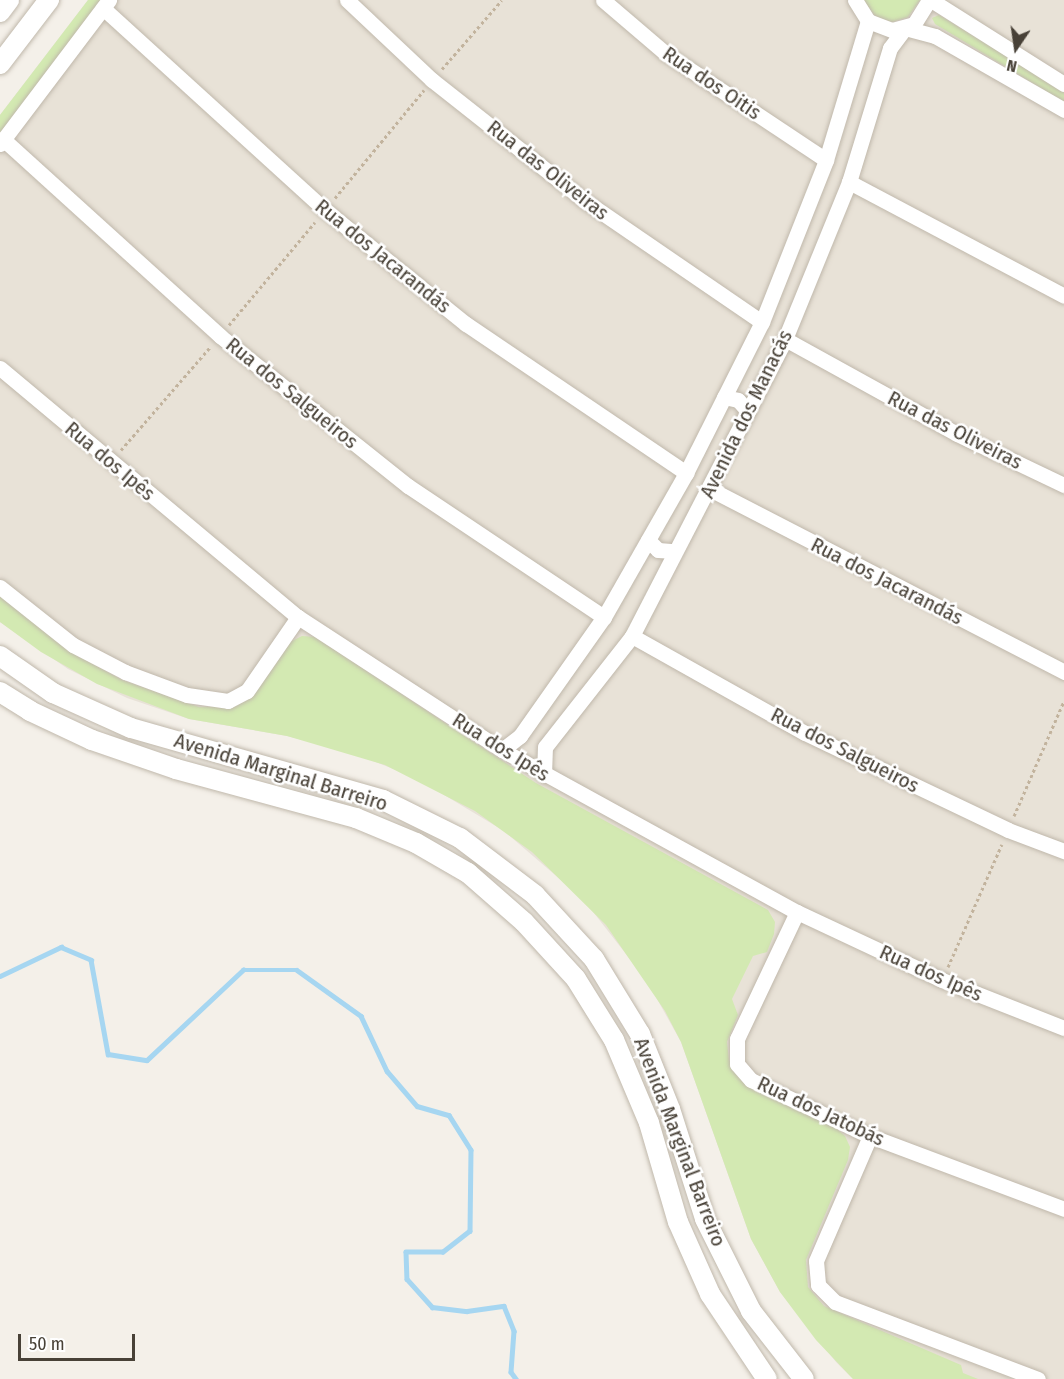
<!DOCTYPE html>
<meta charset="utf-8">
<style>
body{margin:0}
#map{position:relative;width:1064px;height:1379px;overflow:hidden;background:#f4f0e9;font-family:"Fira Sans Condensed",sans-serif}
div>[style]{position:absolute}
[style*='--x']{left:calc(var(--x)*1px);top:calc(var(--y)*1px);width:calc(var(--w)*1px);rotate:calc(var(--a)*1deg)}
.residential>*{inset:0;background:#e8e2d7}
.green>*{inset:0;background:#d3e9b2}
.stream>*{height:4.5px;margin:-2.25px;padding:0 2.25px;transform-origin:2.25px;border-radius:2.25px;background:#a6d6f1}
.path>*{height:3px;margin-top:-1.5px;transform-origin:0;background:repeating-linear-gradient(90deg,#c2b39d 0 3px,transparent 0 6px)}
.roads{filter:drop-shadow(0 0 2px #c0b8ab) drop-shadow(0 0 2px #c0b8ab)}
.minor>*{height:15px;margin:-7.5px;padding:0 7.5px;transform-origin:7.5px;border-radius:7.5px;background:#fff}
.tertiary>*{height:20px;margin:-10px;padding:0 10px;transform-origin:10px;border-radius:10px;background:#fff}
span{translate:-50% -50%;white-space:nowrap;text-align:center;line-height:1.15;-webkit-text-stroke:5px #fff;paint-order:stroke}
.street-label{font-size:21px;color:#484137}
.north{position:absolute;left:986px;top:18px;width:60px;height:60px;-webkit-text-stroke:4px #fff;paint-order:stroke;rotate:193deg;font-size:16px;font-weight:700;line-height:24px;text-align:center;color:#484137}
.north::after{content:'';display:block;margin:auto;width:21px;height:27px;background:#484137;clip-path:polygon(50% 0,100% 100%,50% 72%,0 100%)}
.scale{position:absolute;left:18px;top:1334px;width:117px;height:27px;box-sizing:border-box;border:3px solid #484137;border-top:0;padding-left:8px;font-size:18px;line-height:21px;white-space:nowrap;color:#484137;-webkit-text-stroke:4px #fff;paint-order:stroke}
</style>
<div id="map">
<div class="residential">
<i style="clip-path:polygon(88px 0,1064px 0,1064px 1379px,853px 1379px,836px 1362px,780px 1292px,751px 1239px,681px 1042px,647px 981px,583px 899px,504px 831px,416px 778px,353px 753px,287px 736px,189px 719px,127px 698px,68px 669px,0 622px,0 115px)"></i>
</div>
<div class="green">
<i style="clip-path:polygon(88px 0,103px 0,0 135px,0 115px)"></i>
<i style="clip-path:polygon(863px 0,920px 0,908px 17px,892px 22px,876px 17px)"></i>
<i style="clip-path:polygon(939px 15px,1064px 91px,1064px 102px,935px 24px,932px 18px)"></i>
<i style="clip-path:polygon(0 595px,69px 651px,122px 680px,199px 707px,231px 706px,290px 642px,302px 636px,315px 637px,536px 783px,768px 910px,775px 922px,774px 934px,767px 952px,753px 956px,732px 999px,738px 1015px,727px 1042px,729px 1060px,744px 1083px,836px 1128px,845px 1136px,850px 1147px,848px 1160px,806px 1260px,808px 1287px,824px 1306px,961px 1365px,963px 1373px,978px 1379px,853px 1379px,816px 1340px,780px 1292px,751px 1239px,681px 1042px,665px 1011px,606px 925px,532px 852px,475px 811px,385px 765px,287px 736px,189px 719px,97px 684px,41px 652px,0 622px)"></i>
</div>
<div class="stream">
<i style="--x:0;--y:976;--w:68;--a:-25.4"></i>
<i style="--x:61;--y:947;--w:33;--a:23"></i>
<i style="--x:91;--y:960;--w:96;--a:79.7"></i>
<i style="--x:108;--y:1054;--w:39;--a:9"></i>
<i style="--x:147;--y:1060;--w:132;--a:-43.2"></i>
<i style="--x:243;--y:970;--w:54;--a:0"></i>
<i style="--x:297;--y:970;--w:79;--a:35.7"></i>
<i style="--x:361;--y:1016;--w:61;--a:64.7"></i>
<i style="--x:387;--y:1071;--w:46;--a:49.4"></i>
<i style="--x:417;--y:1106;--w:33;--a:16"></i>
<i style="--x:449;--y:1115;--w:41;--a:57.8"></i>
<i style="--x:471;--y:1150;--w:81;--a:90.7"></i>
<i style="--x:470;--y:1231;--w:34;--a:142"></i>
<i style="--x:443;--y:1252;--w:37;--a:180"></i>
<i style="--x:406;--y:1252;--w:27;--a:88"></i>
<i style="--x:407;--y:1279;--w:38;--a:48"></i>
<i style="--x:432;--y:1307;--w:35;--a:7"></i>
<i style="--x:467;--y:1311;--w:37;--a:-8"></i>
<i style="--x:504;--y:1306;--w:27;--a:68"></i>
<i style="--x:514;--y:1331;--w:41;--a:94.2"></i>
<i style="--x:511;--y:1372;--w:9;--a:54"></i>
</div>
<div class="path">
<i style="--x:442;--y:69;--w:91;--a:-49"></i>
<i style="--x:335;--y:198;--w:140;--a:-50.5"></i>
<i style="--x:229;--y:325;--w:134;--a:-50.1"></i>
<i style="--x:121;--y:450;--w:138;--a:-49.1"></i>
<i style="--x:1014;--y:816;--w:125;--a:-66.5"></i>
<i style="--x:948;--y:967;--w:134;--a:-66.3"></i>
</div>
<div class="roads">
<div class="minor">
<i style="--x:347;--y:0;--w:117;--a:43.3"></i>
<i style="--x:432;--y:80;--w:195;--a:38.3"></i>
<i style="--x:585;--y:201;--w:214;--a:34.4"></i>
<i style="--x:603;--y:0;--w:82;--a:40.5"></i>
<i style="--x:665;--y:53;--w:193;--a:33.6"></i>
<i style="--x:855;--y:0;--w:25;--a:58"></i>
<i style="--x:868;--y:21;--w:26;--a:21"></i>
<i style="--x:892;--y:30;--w:23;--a:-15"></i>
<i style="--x:914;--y:24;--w:28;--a:-58"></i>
<i style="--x:931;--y:0;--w:157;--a:32.3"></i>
<i style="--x:103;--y:8;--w:300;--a:42.3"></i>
<i style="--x:325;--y:210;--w:181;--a:39"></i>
<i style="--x:466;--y:324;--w:266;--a:34.1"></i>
<i style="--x:905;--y:28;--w:31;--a:15"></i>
<i style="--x:935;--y:36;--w:149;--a:29.8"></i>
<i style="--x:3;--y:139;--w:293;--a:42.2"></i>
<i style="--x:220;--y:336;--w:241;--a:38.6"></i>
<i style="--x:408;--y:486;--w:236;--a:33.8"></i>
<i style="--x:0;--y:144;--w:181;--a:-52.9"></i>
<i style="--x:849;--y:182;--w:243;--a:27.9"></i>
<i style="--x:785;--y:339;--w:196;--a:28.9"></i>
<i style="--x:957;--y:434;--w:119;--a:25.5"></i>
<i style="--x:0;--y:368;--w:388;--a:39.9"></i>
<i style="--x:298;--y:617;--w:244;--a:33.1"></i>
<i style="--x:502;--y:750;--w:337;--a:28.8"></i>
<i style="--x:797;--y:912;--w:160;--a:25.1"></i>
<i style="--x:942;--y:980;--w:131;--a:21.5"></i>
<i style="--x:724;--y:397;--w:14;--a:12"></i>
<i style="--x:738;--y:400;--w:15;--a:48"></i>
<i style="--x:710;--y:489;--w:399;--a:27.3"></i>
<i style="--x:648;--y:540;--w:14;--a:45"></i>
<i style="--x:658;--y:550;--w:16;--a:4"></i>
<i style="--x:0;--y:587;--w:93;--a:38.5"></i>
<i style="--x:73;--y:645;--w:59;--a:27.4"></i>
<i style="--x:125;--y:672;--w:66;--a:20.4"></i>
<i style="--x:187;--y:695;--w:41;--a:8.3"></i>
<i style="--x:228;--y:701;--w:21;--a:-28"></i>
<i style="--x:247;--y:691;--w:90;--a:-55.4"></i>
<i style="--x:632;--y:636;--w:198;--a:29.3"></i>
<i style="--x:805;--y:733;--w:225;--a:25.5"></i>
<i style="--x:1008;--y:830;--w:60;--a:20.6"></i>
<i style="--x:502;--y:750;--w:23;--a:-38"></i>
<i style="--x:520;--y:736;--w:146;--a:-54.8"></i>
<i style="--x:604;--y:617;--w:166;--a:-60.3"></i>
<i style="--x:686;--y:473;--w:169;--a:-63.3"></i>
<i style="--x:762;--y:322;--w:174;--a:-68.4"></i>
<i style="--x:826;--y:160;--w:145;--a:-73.2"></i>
<i style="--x:544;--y:775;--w:28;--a:-88"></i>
<i style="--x:545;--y:747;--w:141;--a:-51.9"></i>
<i style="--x:632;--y:636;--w:334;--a:-62.7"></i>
<i style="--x:785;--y:339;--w:170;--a:-67.8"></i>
<i style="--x:849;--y:182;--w:140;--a:-73"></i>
<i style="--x:890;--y:48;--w:25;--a:-53"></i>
<i style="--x:797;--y:912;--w:140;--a:115.3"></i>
<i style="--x:737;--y:1039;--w:25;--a:90"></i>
<i style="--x:737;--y:1064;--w:21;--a:49"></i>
<i style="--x:751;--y:1080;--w:132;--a:25.2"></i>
<i style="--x:870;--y:1136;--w:207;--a:20.6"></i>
<i style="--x:870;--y:1136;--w:136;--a:113.4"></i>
<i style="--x:816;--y:1261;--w:24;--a:85"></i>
<i style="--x:818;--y:1285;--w:24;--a:45"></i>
<i style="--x:835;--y:1302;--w:217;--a:20.8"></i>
</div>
<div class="tertiary">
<i style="--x:0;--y:12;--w:15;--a:-53"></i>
<i style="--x:0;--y:64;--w:81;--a:-52.6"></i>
<i style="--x:0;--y:656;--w:65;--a:34.9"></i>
<i style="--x:53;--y:693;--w:85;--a:24.2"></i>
<i style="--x:131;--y:728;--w:262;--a:15.9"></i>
<i style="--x:383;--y:800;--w:86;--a:26.3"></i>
<i style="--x:460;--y:838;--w:94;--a:37.2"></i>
<i style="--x:535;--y:895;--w:87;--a:47.3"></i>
<i style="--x:594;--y:959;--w:88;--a:58.5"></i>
<i style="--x:640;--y:1034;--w:81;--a:68.2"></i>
<i style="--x:670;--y:1109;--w:115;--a:72.3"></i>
<i style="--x:705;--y:1219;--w:103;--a:63.4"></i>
<i style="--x:751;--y:1311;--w:86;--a:52.1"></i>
<i style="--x:0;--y:692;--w:36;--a:32"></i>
<i style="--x:30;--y:711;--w:68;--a:25.1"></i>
<i style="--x:92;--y:740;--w:89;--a:19"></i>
<i style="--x:176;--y:769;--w:187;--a:15.2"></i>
<i style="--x:356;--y:818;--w:65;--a:22.6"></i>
<i style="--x:416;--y:843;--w:60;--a:30"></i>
<i style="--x:468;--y:873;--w:74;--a:41.2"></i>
<i style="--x:524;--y:922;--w:77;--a:47.6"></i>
<i style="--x:576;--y:979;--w:72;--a:58.1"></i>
<i style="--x:614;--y:1040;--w:90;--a:67.1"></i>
<i style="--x:649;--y:1123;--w:103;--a:73.7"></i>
<i style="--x:678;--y:1222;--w:79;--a:66"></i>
<i style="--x:710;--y:1294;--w:102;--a:56.2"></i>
</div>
</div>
<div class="street-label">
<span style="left:712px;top:83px;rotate:34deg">Rua dos Oitis</span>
<span style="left:548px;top:170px;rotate:38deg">Rua das Oliveiras</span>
<span style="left:383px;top:256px;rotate:39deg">Rua dos Jacarandás</span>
<span style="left:292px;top:393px;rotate:39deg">Rua dos Salgueiros</span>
<span style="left:746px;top:414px;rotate:-64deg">Avenida dos Manacás</span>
<span style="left:955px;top:430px;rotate:27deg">Rua das Oliveiras</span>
<span style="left:110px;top:461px;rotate:40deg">Rua dos Ipês</span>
<span style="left:887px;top:581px;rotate:27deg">Rua dos Jacarandás</span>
<span style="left:501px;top:747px;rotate:32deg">Rua dos Ipês</span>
<span style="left:845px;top:750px;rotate:27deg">Rua dos Salgueiros</span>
<span style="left:281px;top:772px;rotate:17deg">Avenida Marginal Barreiro</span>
<span style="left:931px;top:973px;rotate:24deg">Rua dos Ipês</span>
<span style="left:821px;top:1111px;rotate:25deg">Rua dos Jatobás</span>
<span style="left:680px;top:1142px;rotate:69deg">Avenida Marginal Barreiro</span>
</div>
<div class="north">N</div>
<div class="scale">50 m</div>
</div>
